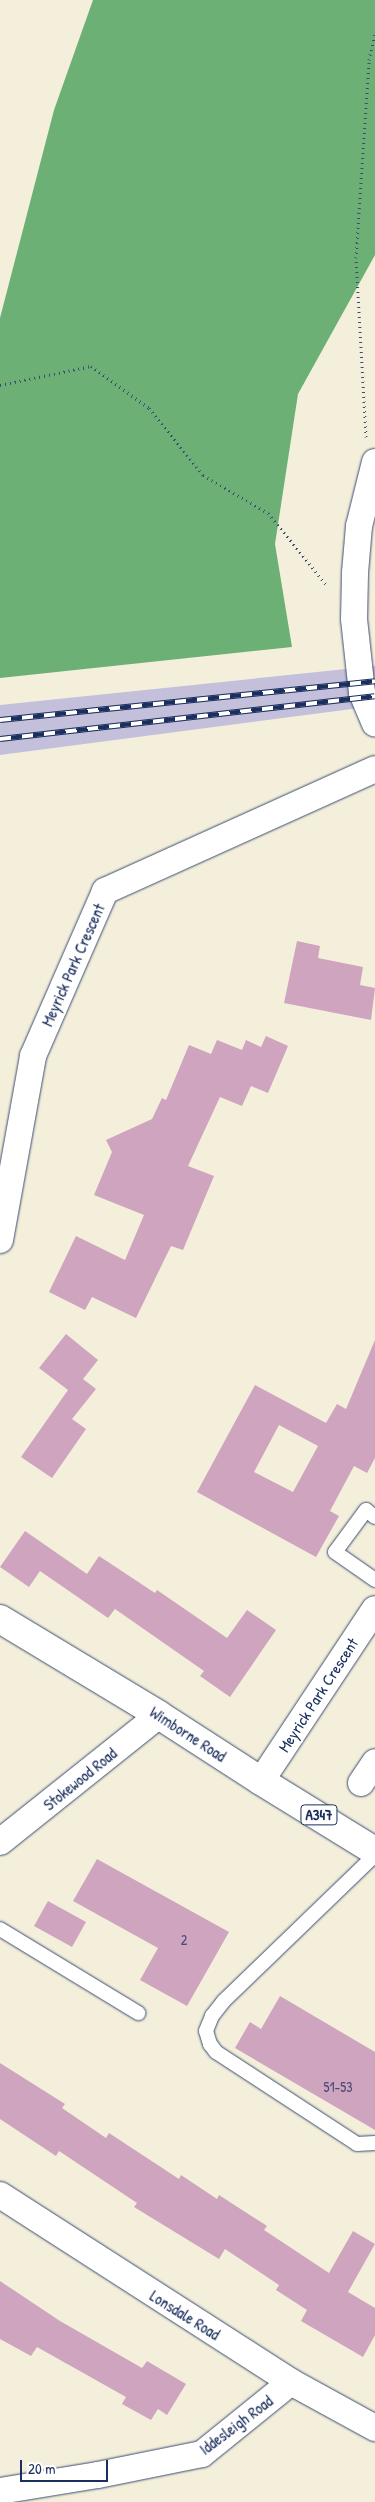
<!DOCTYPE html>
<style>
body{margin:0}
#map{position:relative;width:375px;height:2502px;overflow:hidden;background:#f3efdb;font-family:"Patrick Hand",sans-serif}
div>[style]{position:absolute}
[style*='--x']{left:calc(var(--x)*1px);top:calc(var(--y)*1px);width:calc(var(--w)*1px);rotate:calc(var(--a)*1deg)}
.industrial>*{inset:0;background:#c4c0db}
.forest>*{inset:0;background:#6cb075}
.building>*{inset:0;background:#cfa4bf}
.path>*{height:3px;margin-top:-1.5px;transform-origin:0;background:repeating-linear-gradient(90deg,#3b4c71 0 1px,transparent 0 5px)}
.roads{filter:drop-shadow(0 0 1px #3b4c71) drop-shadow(0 0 1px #3b4c71)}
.lane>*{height:14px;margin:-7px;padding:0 7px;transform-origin:7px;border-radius:7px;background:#fff}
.street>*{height:26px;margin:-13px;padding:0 13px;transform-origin:13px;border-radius:13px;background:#fff}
.primary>*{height:28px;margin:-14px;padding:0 14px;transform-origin:14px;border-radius:14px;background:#fff}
.rail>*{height:5.5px;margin-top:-2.75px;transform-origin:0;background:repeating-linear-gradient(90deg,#fff 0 11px,#1b2f5e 0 22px);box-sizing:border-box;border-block:1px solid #1b2f5e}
span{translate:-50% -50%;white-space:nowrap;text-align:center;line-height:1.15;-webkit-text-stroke:4px #fff;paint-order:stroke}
.number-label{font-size:14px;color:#484c76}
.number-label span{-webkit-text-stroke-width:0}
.shield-label span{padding:1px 4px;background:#fff;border:1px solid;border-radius:4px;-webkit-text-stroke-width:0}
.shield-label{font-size:15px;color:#1b2f5e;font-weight:700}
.street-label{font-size:16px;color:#1b2f5e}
.scale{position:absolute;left:20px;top:2460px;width:88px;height:22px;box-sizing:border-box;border:2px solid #1b2f5e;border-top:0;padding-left:6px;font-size:15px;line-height:18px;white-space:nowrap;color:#1b2f5e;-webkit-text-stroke:4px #fff;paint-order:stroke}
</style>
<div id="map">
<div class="industrial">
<i style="clip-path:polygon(375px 666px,375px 706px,0 755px,0 705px)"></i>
</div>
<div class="forest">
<i style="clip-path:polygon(93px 0,375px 0,375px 255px,298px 394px,275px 544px,292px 647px,0 678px,0 318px,54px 110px)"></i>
</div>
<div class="building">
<i style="clip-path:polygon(297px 941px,320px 946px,318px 958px,363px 967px,360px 985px,375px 988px,371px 1020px,284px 1003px)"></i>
<i style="clip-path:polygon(266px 1036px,288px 1046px,268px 1093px,251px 1086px,242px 1106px,220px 1097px,188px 1166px,214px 1176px,183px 1250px,171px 1246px,136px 1318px,92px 1297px,85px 1310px,49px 1292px,76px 1236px,125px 1260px,144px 1215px,94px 1195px,112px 1152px,106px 1140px,152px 1119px,162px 1098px,166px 1100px,189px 1045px,211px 1054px,217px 1040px,242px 1050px,246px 1040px,261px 1047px)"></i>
<i style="clip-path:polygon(66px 1334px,98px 1360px,83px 1379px,96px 1389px,72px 1419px,86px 1429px,52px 1478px,21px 1457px,68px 1390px,39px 1368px)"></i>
<i style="clip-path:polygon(evenodd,375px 1340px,375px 1458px,367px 1473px,354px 1466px,330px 1511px,339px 1516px,316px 1557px,197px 1492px,255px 1385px,326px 1423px,337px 1404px,346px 1409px,375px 1340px,279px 1425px,318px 1446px,293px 1492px,254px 1472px,279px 1425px)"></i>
<i style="clip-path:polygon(25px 1531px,87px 1574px,99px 1556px,155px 1593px,157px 1590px,227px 1638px,247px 1610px,276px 1630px,230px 1697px,200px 1676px,204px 1671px,115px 1609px,108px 1618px,40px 1571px,29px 1587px,0 1567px)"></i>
<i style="clip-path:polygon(97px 1859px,229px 1932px,187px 2006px,140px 1980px,158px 1948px,73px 1901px)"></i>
<i style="clip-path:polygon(48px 1901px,86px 1922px,72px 1947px,34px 1926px)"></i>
<i style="clip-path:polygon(280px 1996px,375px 2052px,375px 2130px,235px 2048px,250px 2022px,261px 2029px)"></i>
<i style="clip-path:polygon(0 2063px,65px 2104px,62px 2108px,106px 2138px,109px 2133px,179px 2179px,181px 2175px,217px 2199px,219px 2195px,267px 2226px,264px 2230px,329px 2273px,353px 2231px,375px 2244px,348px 2292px,375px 2308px,375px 2335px,363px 2357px,301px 2321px,307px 2310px,276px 2290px,279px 2285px,225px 2249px,219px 2259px,134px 2207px,137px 2203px,59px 2151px,56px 2156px,0 2119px)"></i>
<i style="clip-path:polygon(0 2281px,60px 2321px,142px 2368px,147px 2361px,186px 2384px,167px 2415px,158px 2409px,151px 2420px,122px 2404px,126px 2397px,37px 2347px,31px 2356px,0 2339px)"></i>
</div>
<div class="path">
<i style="--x:0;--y:385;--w:93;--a:-11.8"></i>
<i style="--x:91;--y:366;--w:72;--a:35.9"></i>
<i style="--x:149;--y:408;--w:86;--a:51.1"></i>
<i style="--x:203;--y:475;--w:75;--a:30.3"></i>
<i style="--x:268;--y:513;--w:92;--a:50.8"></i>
<i style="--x:366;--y:437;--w:179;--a:-93.2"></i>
<i style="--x:356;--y:258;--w:198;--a:-86.2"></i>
<i style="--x:369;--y:60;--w:27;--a:-77"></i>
</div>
<div class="roads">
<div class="lane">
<i style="--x:375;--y:1517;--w:11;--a:-142"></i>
<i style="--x:366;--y:1510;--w:52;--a:126.4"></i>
<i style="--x:335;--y:1552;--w:49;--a:35"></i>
<i style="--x:375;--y:1855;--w:211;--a:136"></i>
<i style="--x:223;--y:2002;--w:18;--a:128"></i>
<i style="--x:212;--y:2016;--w:16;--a:112"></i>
<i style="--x:206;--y:2031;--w:14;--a:73"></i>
<i style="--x:210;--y:2044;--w:10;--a:53"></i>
<i style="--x:216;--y:2052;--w:168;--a:33.1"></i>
<i style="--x:357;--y:2144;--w:18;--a:-3"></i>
<i style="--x:0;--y:1929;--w:162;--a:31.3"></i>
</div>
<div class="street">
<i style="--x:375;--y:462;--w:66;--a:104"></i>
<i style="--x:359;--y:526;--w:47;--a:94.9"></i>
<i style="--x:355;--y:573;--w:46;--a:91.2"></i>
<i style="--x:354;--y:619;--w:74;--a:83.8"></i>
<i style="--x:362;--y:693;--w:33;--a:67"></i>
<i style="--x:0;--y:1240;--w:187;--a:-79.8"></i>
<i style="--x:33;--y:1056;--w:180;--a:-66.4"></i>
<i style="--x:105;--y:891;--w:296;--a:-24.3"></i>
<i style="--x:261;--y:1781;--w:206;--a:-56.5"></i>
<i style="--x:361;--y:1783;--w:25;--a:-56"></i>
<i style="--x:0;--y:1842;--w:203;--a:-38.6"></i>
<i style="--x:0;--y:2195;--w:346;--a:32.7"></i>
<i style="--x:291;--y:2382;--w:96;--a:28.7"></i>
<i style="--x:0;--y:2491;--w:99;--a:-9.3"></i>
<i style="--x:98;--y:2475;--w:106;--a:-11.4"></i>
<i style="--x:202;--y:2454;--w:114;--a:-39"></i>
</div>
<div class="primary">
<i style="--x:0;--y:1619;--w:186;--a:31.1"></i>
<i style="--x:159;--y:1715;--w:121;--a:32.9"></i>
<i style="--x:261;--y:1781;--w:134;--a:31.6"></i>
</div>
</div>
<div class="rail">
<i style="--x:0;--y:720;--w:377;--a:-5.9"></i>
<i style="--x:0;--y:739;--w:377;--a:-6.5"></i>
</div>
<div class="number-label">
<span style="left:184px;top:1940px">2</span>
<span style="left:338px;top:2087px">51-53</span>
</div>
<div class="shield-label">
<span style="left:319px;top:1815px">A347</span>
</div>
<div class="street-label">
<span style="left:73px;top:965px;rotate:-66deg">Meyrick Park Crescent</span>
<span style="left:318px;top:1695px;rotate:-57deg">Meyrick Park Crescent</span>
<span style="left:188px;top:1734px;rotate:33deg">Wimborne Road</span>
<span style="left:80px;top:1779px;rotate:-39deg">Stokewood Road</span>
<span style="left:185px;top:2315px;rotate:32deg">Lonsdale Road</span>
<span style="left:236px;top:2425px;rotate:-37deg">Iddesleigh Road</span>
</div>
<div class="scale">20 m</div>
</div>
